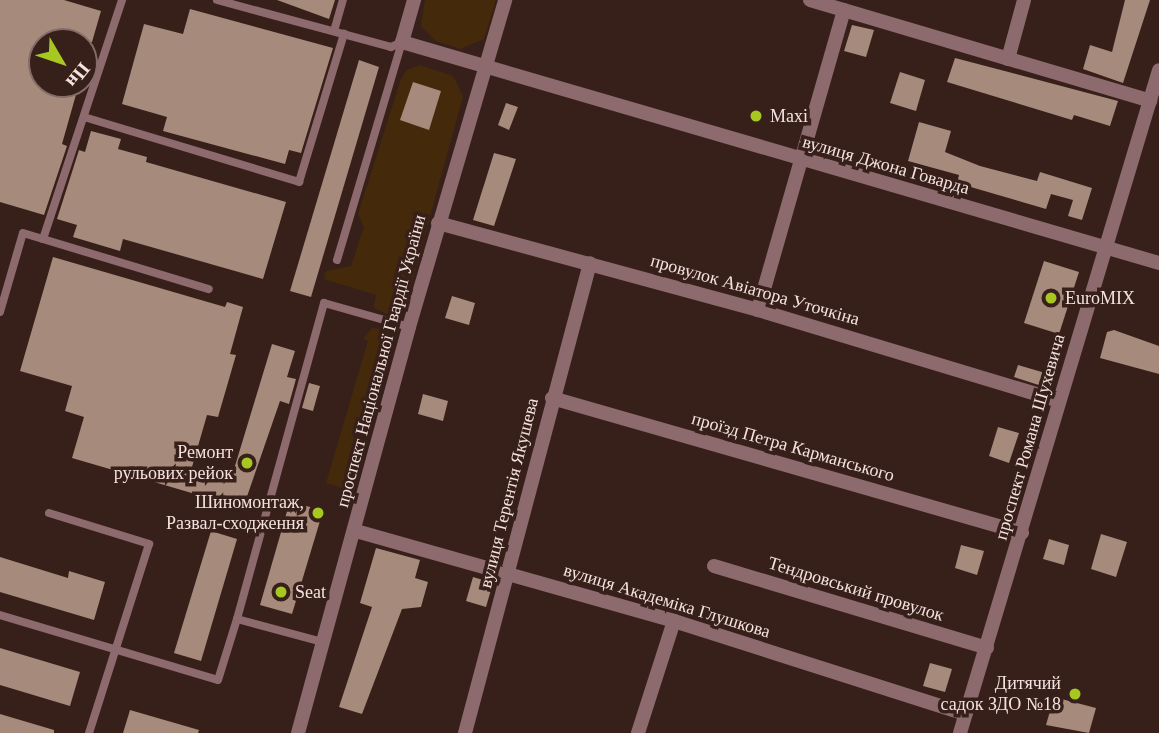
<!DOCTYPE html>
<meta charset="utf-8">
<style>
body{margin:0}
#map{position:relative;width:1159px;height:733px;overflow:hidden;background:#371f1a;font-family:Georgia,serif}
div>[style]{position:absolute}
[style*='--x']{left:calc(var(--x)*1px);top:calc(var(--y)*1px);width:calc(var(--w)*1px);rotate:calc(var(--a)*1deg)}
.green>*{inset:0;background:#442a0b}
.building>*{inset:0;background:#a68a7b}
.service>*{height:8px;margin:-4px;padding:0 4px;transform-origin:4px;border-radius:4px;background:#8d6a6e}
.minor>*{height:14px;margin:-7px;padding:0 7px;transform-origin:7px;border-radius:7px;background:#8d6a6e}
.tertiary>*{height:14px;margin:-7px;padding:0 7px;transform-origin:7px;border-radius:7px;background:#8d6a6e}
.dots>*{width:19px;height:19px;translate:-50% -50%;box-sizing:border-box;border:4px solid #371f1a;border-radius:50%}
span{translate:-50% -50%;white-space:nowrap;text-align:center;line-height:1.15;-webkit-text-stroke:7px #371f1a;paint-order:stroke}
.poi-label{font-size:18px;color:#f4e2df}
.left{translate:0 -50%;text-align:left}
.right{translate:-100% -50%;text-align:right}
.street-label{font-size:18px;color:#f4e2df}
.north{position:absolute;left:28px;top:28px;width:70px;height:70px;box-sizing:border-box;background:#371f1a;border:2px solid #836d69;border-radius:50%;rotate:129deg;font-size:19px;font-weight:700;line-height:28px;text-align:center;color:#f4e2df}
.north::after{content:'';display:block;margin:auto;width:24px;height:32px;background:#a6c820;clip-path:polygon(50% 0,100% 100%,50% 72%,0 100%)}
</style>
<div id="map">
<div class="green">
<i style="clip-path:polygon(425px 0,496px 0,484px 39px,460px 49px,436px 41px,421px 26px)"></i>
<i style="clip-path:polygon(420px 65px,453px 76px,463px 96px,405px 308px,389px 315px,374px 308px,376px 295px,324px 279px,326px 271px,351px 266px,364px 227px,358px 214px,401px 79px,407px 70px)"></i>
<i style="clip-path:polygon(372px 328px,388px 330px,395px 341px,351px 491px,326px 483px,368px 341px,363px 339px)"></i>
</div>
<div class="building">
<i style="clip-path:polygon(0 0,64px 0,101px 11px,92px 42px,42px 42px,42px 84px,79px 84px,62px 144px,67px 146px,44px 215px,0 202px)"></i>
<i style="clip-path:polygon(277px 0,335px 0,329px 19px)"></i>
<i style="clip-path:polygon(1125px 0,1150px 0,1123px 83px,1083px 69px,1090px 45px,1112px 52px)"></i>
<i style="clip-path:polygon(190px 9px,333px 48px,301px 153px,289px 150px,285px 164px,163px 131px,167px 117px,122px 104px,144px 24px,183px 34px)"></i>
<i style="clip-path:polygon(852px 25px,874px 30px,866px 57px,844px 51px)"></i>
<i style="clip-path:polygon(955px 58px,1118px 101px,1110px 126px,1074px 115px,1072px 120px,947px 82px)"></i>
<i style="clip-path:polygon(359px 60px,379px 67px,311px 297px,290px 291px)"></i>
<i style="clip-path:polygon(900px 72px,925px 80px,916px 111px,890px 103px)"></i>
<i style="clip-path:polygon(413px 82px,441px 91px,429px 130px,400px 120px)"></i>
<i style="clip-path:polygon(506px 103px,518px 107px,509px 130px,498px 125px)"></i>
<i style="clip-path:polygon(919px 122px,951px 131px,945px 152px,980px 166px,1037px 181px,1040px 172px,1092px 188px,1082px 220px,1068px 216px,1073px 200px,1051px 194px,1046px 209px,957px 183px,959px 175px,908px 161px)"></i>
<i style="clip-path:polygon(91px 131px,121px 139px,118px 149px,147px 157px,146px 162px,286px 202px,263px 279px,123px 239px,120px 251px,73px 237px,77px 225px,57px 219px,79px 150px,85px 152px)"></i>
<i style="clip-path:polygon(494px 153px,516px 159px,494px 226px,473px 220px)"></i>
<i style="clip-path:polygon(53px 257px,225px 307px,227px 302px,243px 307px,230px 354px,236px 355px,218px 417px,207px 415px,192px 467px,231px 479px,272px 344px,295px 351px,287px 377px,296px 379px,289px 404px,280px 401px,243px 508px,72px 458px,84px 417px,65px 411px,72px 386px,20px 371px)"></i>
<i style="clip-path:polygon(1044px 261px,1079px 272px,1059px 334px,1024px 323px)"></i>
<i style="clip-path:polygon(452px 296px,475px 303px,469px 325px,445px 318px)"></i>
<i style="clip-path:polygon(1114px 330px,1159px 346px,1159px 374px,1100px 358px,1107px 332px)"></i>
<i style="clip-path:polygon(1018px 365px,1052px 375px,1048px 388px,1014px 377px)"></i>
<i style="clip-path:polygon(309px 383px,320px 386px,313px 411px,302px 408px)"></i>
<i style="clip-path:polygon(423px 394px,448px 401px,443px 421px,418px 414px)"></i>
<i style="clip-path:polygon(998px 427px,1019px 433px,1009px 463px,989px 456px)"></i>
<i style="clip-path:polygon(290px 501px,323px 511px,292px 614px,260px 605px)"></i>
<i style="clip-path:polygon(211px 531px,237px 539px,201px 661px,174px 653px)"></i>
<i style="clip-path:polygon(1101px 534px,1127px 542px,1116px 577px,1091px 569px)"></i>
<i style="clip-path:polygon(1049px 539px,1069px 545px,1064px 565px,1043px 559px)"></i>
<i style="clip-path:polygon(961px 545px,984px 551px,977px 575px,955px 568px)"></i>
<i style="clip-path:polygon(376px 548px,420px 560px,415px 578px,428px 582px,421px 607px,402px 609px,362px 714px,339px 707px,372px 607px,360px 603px)"></i>
<i style="clip-path:polygon(0 557px,68px 578px,69px 571px,105px 582px,94px 620px,0 592px)"></i>
<i style="clip-path:polygon(473px 577px,493px 583px,486px 607px,466px 601px)"></i>
<i style="clip-path:polygon(0 648px,80px 672px,70px 706px,0 685px)"></i>
<i style="clip-path:polygon(930px 663px,952px 669px,945px 692px,923px 686px)"></i>
<i style="clip-path:polygon(1054px 697px,1096px 708px,1089px 733px,1046px 725px)"></i>
<i style="clip-path:polygon(130px 710px,199px 730px,198px 733px,123px 733px)"></i>
<i style="clip-path:polygon(0 714px,54px 730px,54px 733px,0 733px)"></i>
</div>
<div class="service">
<i style="--x:217;--y:0;--w:180;--a:15.1"></i>
<i style="--x:391;--y:47;--w:12;--a:-24"></i>
<i style="--x:334;--y:31;--w:32;--a:-74"></i>
<i style="--x:84;--y:117;--w:225;--a:16.8"></i>
<i style="--x:299;--y:182;--w:155;--a:-73.1"></i>
<i style="--x:43;--y:239;--w:252;--a:-71.7"></i>
<i style="--x:337;--y:260;--w:227;--a:-73.4"></i>
<i style="--x:0;--y:312;--w:82;--a:-73.8"></i>
<i style="--x:23;--y:233;--w:194;--a:16.8"></i>
<i style="--x:49;--y:513;--w:105;--a:17.2"></i>
<i style="--x:149;--y:544;--w:198;--a:107.6"></i>
<i style="--x:0;--y:615;--w:227;--a:16.6"></i>
<i style="--x:218;--y:680;--w:64;--a:-72.7"></i>
<i style="--x:237;--y:619;--w:89;--a:15"></i>
<i style="--x:237;--y:619;--w:328;--a:-74.6"></i>
<i style="--x:324;--y:303;--w:88;--a:15.8"></i>
</div>
<div class="minor">
<i style="--x:810;--y:0;--w:355;--a:16.5"></i>
<i style="--x:1008;--y:59;--w:61;--a:-74.8"></i>
<i style="--x:438;--y:223;--w:332;--a:15.2"></i>
<i style="--x:758;--y:310;--w:314;--a:16.8"></i>
<i style="--x:758;--y:310;--w:312;--a:-74"></i>
<i style="--x:552;--y:398;--w:489;--a:16"></i>
<i style="--x:356;--y:531;--w:330;--a:15.8"></i>
<i style="--x:674;--y:621;--w:306;--a:17.7"></i>
<i style="--x:714;--y:566;--w:285;--a:16.7"></i>
<i style="--x:465;--y:733;--w:486;--a:-75.1"></i>
<i style="--x:638;--y:733;--w:118;--a:-72.2"></i>
<i style="--x:960;--y:733;--w:692;--a:-73.29"></i>
</div>
<div class="tertiary">
<i style="--x:414;--y:0;--w:44;--a:105.9"></i>
<i style="--x:402;--y:42;--w:789;--a:16.27"></i>
<i style="--x:298;--y:733;--w:421;--a:-74.7"></i>
<i style="--x:409;--y:327;--w:341;--a:-73.6"></i>
</div>
<div class="dots">
<i style="left:756px;top:116px;background:#a6c820"></i>
<i style="left:1051px;top:298px;background:#a6c820"></i>
<i style="left:247px;top:463px;background:#a6c820"></i>
<i style="left:318px;top:513px;background:#a6c820"></i>
<i style="left:281px;top:592px;background:#a6c820"></i>
<i style="left:1075px;top:694px;background:#a6c820"></i>
</div>
<div class="poi-label">
<span class="left" style="left:770px;top:116px">Maxi</span>
<span class="left" style="left:1065px;top:298px">EuroMIX</span>
<span class="right" style="left:233px;top:463px">Ремонт<br>рульових рейок</span>
<span class="right" style="left:304px;top:513px">Шиномонтаж,<br>Развал-сходження</span>
<span class="left" style="left:295px;top:592px">Seat</span>
<span class="right" style="left:1061px;top:694px">Дитячий<br>садок ЗДО №18</span>
</div>
<div class="street-label">
<span style="left:886px;top:165px;rotate:16deg">вулиця Джона Говарда</span>
<span style="left:755px;top:290px;rotate:16deg">провулок Авіатора Уточкіна</span>
<span style="left:381px;top:361px;rotate:-75deg">проспект Національної Гвардії України</span>
<span style="left:1030px;top:437px;rotate:-74deg">проспект Романа Шухевича</span>
<span style="left:793px;top:447px;rotate:16deg">проїзд Петра Карманського</span>
<span style="left:509px;top:493px;rotate:-76deg">вулиця Терентія Якушева</span>
<span style="left:856px;top:589px;rotate:17deg">Тендровський провулок</span>
<span style="left:667px;top:601px;rotate:17deg">вулиця Академіка Глушкова</span>
</div>
<div class="north">Пн</div>
</div>
